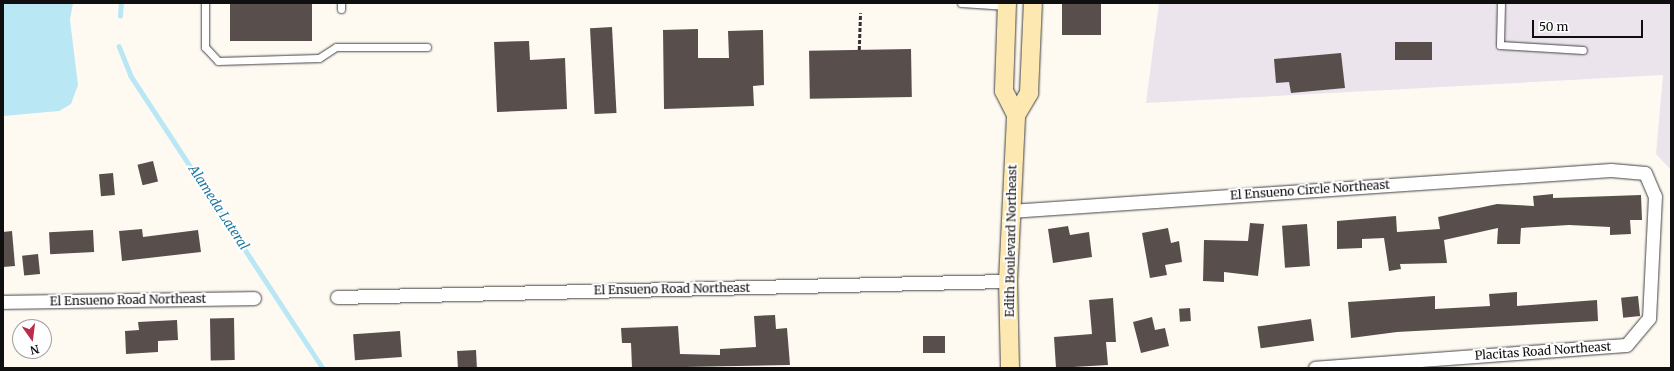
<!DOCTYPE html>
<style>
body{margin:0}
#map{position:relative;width:1674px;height:371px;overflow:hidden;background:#fefaf2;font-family:Merriweather,serif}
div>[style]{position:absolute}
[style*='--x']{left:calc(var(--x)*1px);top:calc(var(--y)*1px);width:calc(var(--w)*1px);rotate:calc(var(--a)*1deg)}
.industrial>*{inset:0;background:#ebe4ed}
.water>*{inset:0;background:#b9e7f4}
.stream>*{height:4.5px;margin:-2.25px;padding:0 2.25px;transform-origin:2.25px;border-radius:2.25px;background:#b9e7f4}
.building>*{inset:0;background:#584f4c;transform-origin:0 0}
.path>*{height:2.5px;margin-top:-1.25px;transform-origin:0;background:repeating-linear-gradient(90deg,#313131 0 4px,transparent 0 6px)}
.roads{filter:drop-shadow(0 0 1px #424242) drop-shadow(0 0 1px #424242)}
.lane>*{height:7px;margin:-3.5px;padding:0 3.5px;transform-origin:3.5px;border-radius:3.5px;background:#fff}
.street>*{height:13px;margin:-6.5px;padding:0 6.5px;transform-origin:6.5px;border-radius:6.5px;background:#fff}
.secondary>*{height:18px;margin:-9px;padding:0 9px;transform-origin:9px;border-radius:9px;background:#fce8b0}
span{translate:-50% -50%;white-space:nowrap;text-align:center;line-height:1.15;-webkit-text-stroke:4px #fff;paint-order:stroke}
.street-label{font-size:12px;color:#0f0f0f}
.water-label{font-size:13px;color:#1c789d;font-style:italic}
.frame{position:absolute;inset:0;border:4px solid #0f0f0f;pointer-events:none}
.north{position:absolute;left:12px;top:319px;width:40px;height:40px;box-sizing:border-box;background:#fff;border:1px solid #9f9f9f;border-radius:50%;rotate:166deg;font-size:11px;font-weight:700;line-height:16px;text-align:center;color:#0f0f0f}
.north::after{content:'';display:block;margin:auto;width:14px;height:18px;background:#bb2c48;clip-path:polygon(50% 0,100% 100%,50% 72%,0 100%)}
.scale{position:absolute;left:1532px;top:20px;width:111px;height:18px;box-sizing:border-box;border:2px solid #0f0f0f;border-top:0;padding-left:5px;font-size:12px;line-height:14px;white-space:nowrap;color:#0f0f0f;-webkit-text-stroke:3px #fff;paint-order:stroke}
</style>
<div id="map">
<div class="industrial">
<i style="clip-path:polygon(1159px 3px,1671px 3px,1671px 170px,1656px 154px,1663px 75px,1146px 103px)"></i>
</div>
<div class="water">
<i style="clip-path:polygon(3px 3px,73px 3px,70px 20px,78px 85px,71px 104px,59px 111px,3px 116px)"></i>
</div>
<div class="stream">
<i style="--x:120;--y:16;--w:13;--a:-86"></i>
<i style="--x:119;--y:46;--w:32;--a:68"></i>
<i style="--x:131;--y:76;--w:349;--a:56.7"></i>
</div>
<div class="building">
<i style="left:230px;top:3px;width:82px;height:38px"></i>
<i style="left:1062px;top:3px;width:39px;height:32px"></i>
<i style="left:612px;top:27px;width:86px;height:22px;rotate:87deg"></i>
<i style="clip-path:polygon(698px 29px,698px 58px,729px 58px,728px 31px,763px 30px,764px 85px,753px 86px,754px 106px,664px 109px,663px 30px)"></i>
<i style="clip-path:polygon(529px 41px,530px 60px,565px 58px,567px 109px,497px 112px,494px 42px)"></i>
<i style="left:1395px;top:42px;width:37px;height:18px"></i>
<i style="left:911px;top:49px;width:48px;height:102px;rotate:89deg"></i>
<i style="clip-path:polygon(1341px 53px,1345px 88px,1291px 93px,1289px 82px,1276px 83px,1274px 59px)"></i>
<i style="left:153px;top:161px;width:21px;height:16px;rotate:76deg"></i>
<i style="left:113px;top:173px;width:22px;height:14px;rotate:85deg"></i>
<i style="clip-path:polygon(1553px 194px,1553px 198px,1641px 195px,1642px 220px,1630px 220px,1631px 234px,1610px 235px,1610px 227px,1569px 225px,1521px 228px,1520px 244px,1497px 244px,1498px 228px,1444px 240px,1447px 263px,1400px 264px,1401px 269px,1389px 271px,1384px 238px,1362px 239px,1362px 248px,1337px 249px,1337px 221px,1396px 216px,1397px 232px,1440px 229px,1438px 217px,1497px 204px,1534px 206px,1533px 196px)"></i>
<i style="clip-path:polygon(1250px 223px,1264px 224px,1258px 276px,1224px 272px,1224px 282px,1203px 281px,1204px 240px,1248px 241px)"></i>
<i style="left:1307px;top:224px;width:42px;height:25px;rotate:86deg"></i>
<i style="clip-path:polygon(1068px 226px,1070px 235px,1089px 232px,1092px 257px,1053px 263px,1048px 229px)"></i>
<i style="clip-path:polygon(1168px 228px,1171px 243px,1179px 241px,1182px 262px,1165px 265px,1167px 275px,1150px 278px,1142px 233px)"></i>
<i style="clip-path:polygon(142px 229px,143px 237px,198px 230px,201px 252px,122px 261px,119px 231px)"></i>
<i style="left:93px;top:230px;width:22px;height:44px;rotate:87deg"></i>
<i style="clip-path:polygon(12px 231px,15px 266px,3px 267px,3px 232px)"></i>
<i style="left:38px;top:254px;width:20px;height:16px;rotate:84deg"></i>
<i style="clip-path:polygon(1517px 292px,1517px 306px,1597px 300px,1598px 321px,1397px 332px,1351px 338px,1348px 302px,1435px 296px,1435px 309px,1490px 306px,1489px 294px)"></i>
<i style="left:1638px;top:296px;width:20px;height:17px;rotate:84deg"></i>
<i style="clip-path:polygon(1113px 298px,1116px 342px,1106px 342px,1108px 365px,1056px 368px,1054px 337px,1092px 334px,1089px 300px)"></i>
<i style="left:1190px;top:308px;width:13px;height:11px;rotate:86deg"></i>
<i style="clip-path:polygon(775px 315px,776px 329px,787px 328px,790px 365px,632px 368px,631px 343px,622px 343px,621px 328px,678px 326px,680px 354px,720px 355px,720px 349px,756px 347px,754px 316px)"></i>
<i style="clip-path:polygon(1152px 317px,1155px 330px,1165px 328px,1169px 346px,1141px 353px,1133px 322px)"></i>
<i style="left:234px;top:318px;width:42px;height:24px;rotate:89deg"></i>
<i style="left:1311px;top:319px;width:22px;height:54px;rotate:82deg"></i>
<i style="clip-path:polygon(177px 320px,178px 340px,158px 341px,158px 352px,126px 354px,125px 331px,139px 330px,138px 322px)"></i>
<i style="left:400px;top:331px;width:26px;height:47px;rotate:86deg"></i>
<i style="left:923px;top:336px;width:22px;height:17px"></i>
<i style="left:476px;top:350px;width:18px;height:19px;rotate:87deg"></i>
</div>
<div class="path">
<i style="--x:859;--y:50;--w:37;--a:-88"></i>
</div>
<div class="roads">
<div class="lane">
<i style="--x:205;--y:3;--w:44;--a:90"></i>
<i style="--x:205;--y:47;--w:19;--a:47"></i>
<i style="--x:218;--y:61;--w:101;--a:-1.7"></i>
<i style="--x:319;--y:58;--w:20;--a:-33"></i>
<i style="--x:336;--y:47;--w:91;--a:0"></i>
<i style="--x:961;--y:3;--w:46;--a:3.7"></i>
<i style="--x:1501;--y:3;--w:42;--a:91.4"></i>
<i style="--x:1500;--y:45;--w:83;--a:3.4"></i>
<i style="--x:341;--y:9;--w:6;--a:-90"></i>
</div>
<div class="street">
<i style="--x:1010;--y:211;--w:602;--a:-3.9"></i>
<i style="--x:1611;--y:170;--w:34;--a:5"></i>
<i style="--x:1645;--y:173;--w:25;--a:67"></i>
<i style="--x:1655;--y:196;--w:122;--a:92.8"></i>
<i style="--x:1649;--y:318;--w:35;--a:130"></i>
<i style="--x:1626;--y:345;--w:312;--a:175.8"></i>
<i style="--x:337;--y:297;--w:671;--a:-1.37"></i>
<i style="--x:3;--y:302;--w:251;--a:-0.9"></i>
</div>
<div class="secondary">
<i style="--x:1007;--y:3;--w:88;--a:92"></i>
<i style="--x:1004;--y:91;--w:27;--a:63"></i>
<i style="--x:1010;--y:368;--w:87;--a:-91.3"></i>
<i style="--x:1008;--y:281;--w:166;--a:-87.2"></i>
<i style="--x:1016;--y:115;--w:26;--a:-59"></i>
<i style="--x:1029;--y:93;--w:90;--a:-87.5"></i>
</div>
</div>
<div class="street-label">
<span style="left:1310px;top:190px;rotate:-4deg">El Ensueno Circle Northeast</span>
<span style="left:1011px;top:241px;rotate:-89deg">Edith Boulevard Northeast</span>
<span style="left:672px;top:289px;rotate:-1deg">El Ensueno Road Northeast</span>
<span style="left:128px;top:300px;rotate:-1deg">El Ensueno Road Northeast</span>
<span style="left:1543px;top:351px;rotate:-4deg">Placitas Road Northeast</span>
</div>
<div class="water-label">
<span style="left:218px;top:208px;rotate:57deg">Alameda Lateral</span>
</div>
<div class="frame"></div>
<div class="north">N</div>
<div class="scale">50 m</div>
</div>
